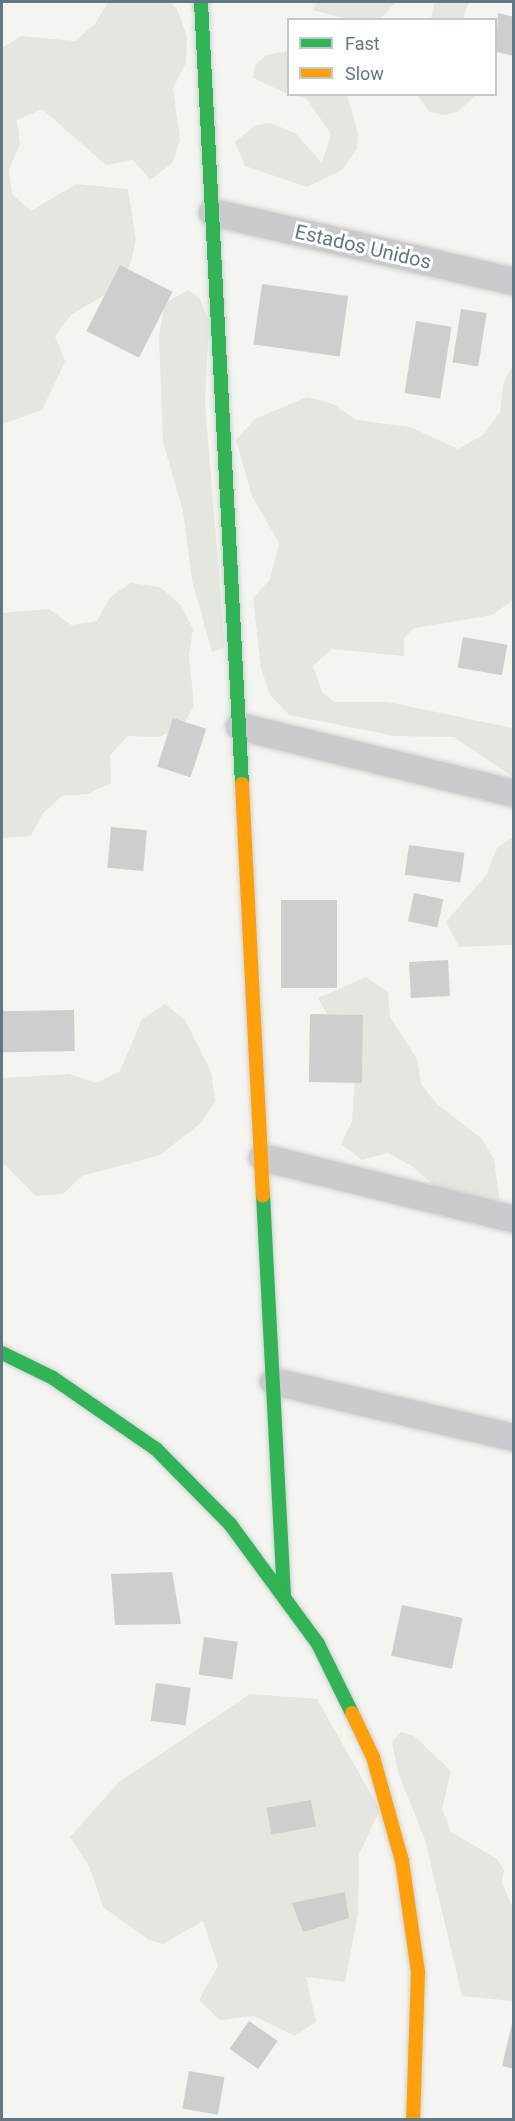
<!DOCTYPE html>
<style>
body{margin:0}
#map{position:relative;width:515px;height:2121px;overflow:hidden;background:#f4f4f1;font-family:Roboto,sans-serif}
div>[style]{position:absolute}
[style*='--x']{left:calc(var(--x)*1px);top:calc(var(--y)*1px);width:calc(var(--w)*1px);rotate:calc(var(--a)*1deg)}
.green>*{inset:0;background:#e4e7df}
.building>*{inset:0;background:#cccfce;transform-origin:0 0}
.roads{filter:drop-shadow(0 0 2px #d0d2d1) drop-shadow(0 0 2px #d0d2d1)}
.street>*{height:27px;margin:-13.5px;padding:0 13.5px;transform-origin:13.5px;border-radius:13.5px;background:#cacbcc}
.fast>*{height:14px;margin:-7px;padding:0 7px;transform-origin:7px;border-radius:7px;background:#30b455}
.slow>*{height:14px;margin:-7px;padding:0 7px;transform-origin:7px;border-radius:7px;background:#ff9f0a}
span{translate:-50% -50%;white-space:nowrap;text-align:center;line-height:1.15;-webkit-text-stroke:6px #fff;paint-order:stroke}
.street-label{font-size:20px;color:#617884}
.frame{position:absolute;inset:0;border:3px solid #617884;pointer-events:none}
.legend{position:absolute;left:287px;top:18px;width:210px;height:78px;box-sizing:border-box;background:#fff;border:2px solid #c0c9ce;margin:0;padding:8px 10px;list-style:none;font-size:18px;color:#617884}
.legend li{display:flex;align-items:center;gap:12px;height:30px}
.legend b{width:30px;border:2px solid #c0c9ce}
</style>
<div id="map">
<div class="green">
<i style="clip-path:polygon(108px 2px,171px 2px,177px 9px,187px 36px,186px 63px,173px 88px,180px 140px,172px 163px,150px 180px,133px 160px,106px 165px,42px 109px,17px 120px,20px 144px,9px 170px,12px 194px,31px 211px,76px 184px,128px 189px,136px 240px,130px 265px,116px 288px,71px 315px,55px 336px,65px 362px,42px 410px,2px 424px,2px 48px,21px 36px,75px 41px,95px 24px)"></i>
<i style="clip-path:polygon(317px 2px,396px 2px,379px 20px,346px 19px,313px 10px)"></i>
<i style="clip-path:polygon(434px 2px,469px 2px,463px 19px,431px 19px)"></i>
<i style="clip-path:polygon(288px 51px,288px 94px,253px 78px,255px 65px,266px 55px)"></i>
<i style="clip-path:polygon(290px 95px,347px 95px,358px 133px,357px 148px,342px 170px,307px 187px,245px 166px,235px 142px,256px 125px,270px 123px,295px 133px,322px 163px,331px 134px,306px 98px)"></i>
<i style="clip-path:polygon(417px 95px,476px 95px,457px 112px,443px 115px,430px 112px)"></i>
<i style="clip-path:polygon(188px 290px,199px 297px,209px 321px,205px 403px,225px 648px,212px 652px,192px 580px,183px 511px,163px 442px,159px 336px,165px 303px)"></i>
<i style="clip-path:polygon(513px 364px,513px 600px,492px 615px,414px 628px,404px 638px,404px 656px,332px 649px,313px 666px,322px 692px,334px 702px,388px 702px,513px 728px,513px 777px,454px 737px,395px 736px,289px 715px,270px 695px,261px 668px,253px 598px,270px 579px,279px 543px,252px 496px,236px 440px,255px 419px,307px 397px,333px 404px,356px 420px,410px 427px,458px 449px,483px 435px,500px 412px,503px 384px)"></i>
<i style="clip-path:polygon(131px 583px,160px 587px,181px 605px,193px 629px,189px 655px,194px 706px,181px 729px,158px 737px,128px 736px,110px 755px,111px 783px,88px 794px,62px 796px,43px 813px,31px 836px,2px 838px,2px 613px,49px 609px,71px 625px,97px 621px,110px 597px)"></i>
<i style="clip-path:polygon(513px 837px,513px 945px,459px 947px,446px 922px,487px 874px,497px 848px)"></i>
<i style="clip-path:polygon(366px 977px,388px 992px,390px 1017px,417px 1059px,421px 1084px,437px 1104px,481px 1138px,494px 1159px,501px 1211px,453px 1202px,412px 1166px,388px 1153px,362px 1160px,341px 1144px,352px 1121px,356px 1064px,318px 998px)"></i>
<i style="clip-path:polygon(165px 1004px,185px 1020px,211px 1072px,215px 1101px,201px 1123px,160px 1155px,82px 1176px,63px 1194px,36px 1196px,2px 1162px,2px 1078px,69px 1074px,96px 1083px,120px 1071px,142px 1019px)"></i>
<i style="clip-path:polygon(250px 1694px,317px 1699px,380px 1810px,359px 1854px,358px 1914px,345px 1982px,306px 1977px,316px 2022px,295px 2036px,254px 2016px,220px 2020px,199px 2000px,218px 1966px,203px 1921px,163px 1944px,149px 1940px,103px 1907px,90px 1868px,70px 1837px,120px 1781px)"></i>
<i style="clip-path:polygon(401px 1732px,414px 1736px,451px 1771px,442px 1809px,451px 1832px,497px 1859px,504px 1870px,502px 1883px,513px 1908px,513px 2001px,462px 1996px,425px 1840px,398px 1772px,392px 1742px)"></i>
</div>
<div class="building">
<i style="clip-path:polygon(498px 13px,514px 17px,514px 56px,496px 52px)"></i>
<i style="left:120px;top:265px;width:59px;height:74px;rotate:27deg"></i>
<i style="left:262px;top:284px;width:87px;height:61px;rotate:8deg"></i>
<i style="left:461px;top:309px;width:26px;height:54px;rotate:9deg"></i>
<i style="left:416px;top:321px;width:36px;height:73px;rotate:9deg"></i>
<i style="left:463px;top:637px;width:45px;height:31px;rotate:10deg"></i>
<i style="left:173px;top:718px;width:35px;height:51px;rotate:18deg"></i>
<i style="left:111px;top:827px;width:36px;height:41px;rotate:5deg"></i>
<i style="left:409px;top:845px;width:56px;height:30px;rotate:8deg"></i>
<i style="left:414px;top:893px;width:30px;height:29px;rotate:12deg"></i>
<i style="left:281px;top:900px;width:56px;height:88px"></i>
<i style="left:448px;top:960px;width:36px;height:39px;rotate:87deg"></i>
<i style="left:74px;top:1010px;width:41px;height:72px;rotate:89deg"></i>
<i style="left:310px;top:1014px;width:53px;height:68px;rotate:1deg"></i>
<i style="clip-path:polygon(172px 1572px,181px 1624px,115px 1625px,111px 1574px)"></i>
<i style="left:402px;top:1605px;width:62px;height:52px;rotate:12deg"></i>
<i style="left:204px;top:1637px;width:34px;height:38px;rotate:8deg"></i>
<i style="left:156px;top:1683px;width:35px;height:38px;rotate:8deg"></i>
<i style="left:311px;top:1800px;width:27px;height:45px;rotate:80deg"></i>
<i style="clip-path:polygon(345px 1892px,349px 1918px,303px 1932px,292px 1903px)"></i>
<i style="clip-path:polygon(514px 2015px,514px 2069px,502px 2066px)"></i>
<i style="left:249px;top:2021px;width:35px;height:34px;rotate:35deg"></i>
<i style="left:189px;top:2071px;width:36px;height:38px;rotate:10deg"></i>
</div>
<div class="roads">
<div class="street">
<i style="--x:212;--y:212;--w:310;--a:12.9"></i>
<i style="--x:239;--y:726;--w:283;--a:13.7"></i>
<i style="--x:262;--y:1157;--w:260;--a:13.8"></i>
<i style="--x:273;--y:1381;--w:247;--a:13.1"></i>
</div>
<div class="fast">
<i style="--x:201;--y:2;--w:783;--a:87"></i>
<i style="--x:263;--y:1195;--w:400;--a:87"></i>
<i style="--x:2;--y:1353;--w:57;--a:26.1"></i>
<i style="--x:53;--y:1378;--w:125;--a:34.6"></i>
<i style="--x:156;--y:1449;--w:105;--a:45.4"></i>
<i style="--x:230;--y:1524;--w:149;--a:53.7"></i>
<i style="--x:318;--y:1644;--w:77;--a:63.8"></i>
</div>
<div class="slow">
<i style="--x:242;--y:784;--w:412;--a:87.1"></i>
<i style="--x:352;--y:1713;--w:49;--a:64.5"></i>
<i style="--x:373;--y:1757;--w:108;--a:74.4"></i>
<i style="--x:402;--y:1861;--w:112;--a:81.8"></i>
<i style="--x:418;--y:1972;--w:148;--a:91.9"></i>
</div>
</div>
<div class="street-label">
<span style="left:363px;top:247px;rotate:13deg">Estados Unidos</span>
</div>
<div class="frame"></div>
<ul class="legend">
<li><b style="height:8px;background:#30b455"></b>Fast</li>
<li><b style="height:8px;background:#ff9f0a"></b>Slow</li>
</ul>
</div>
